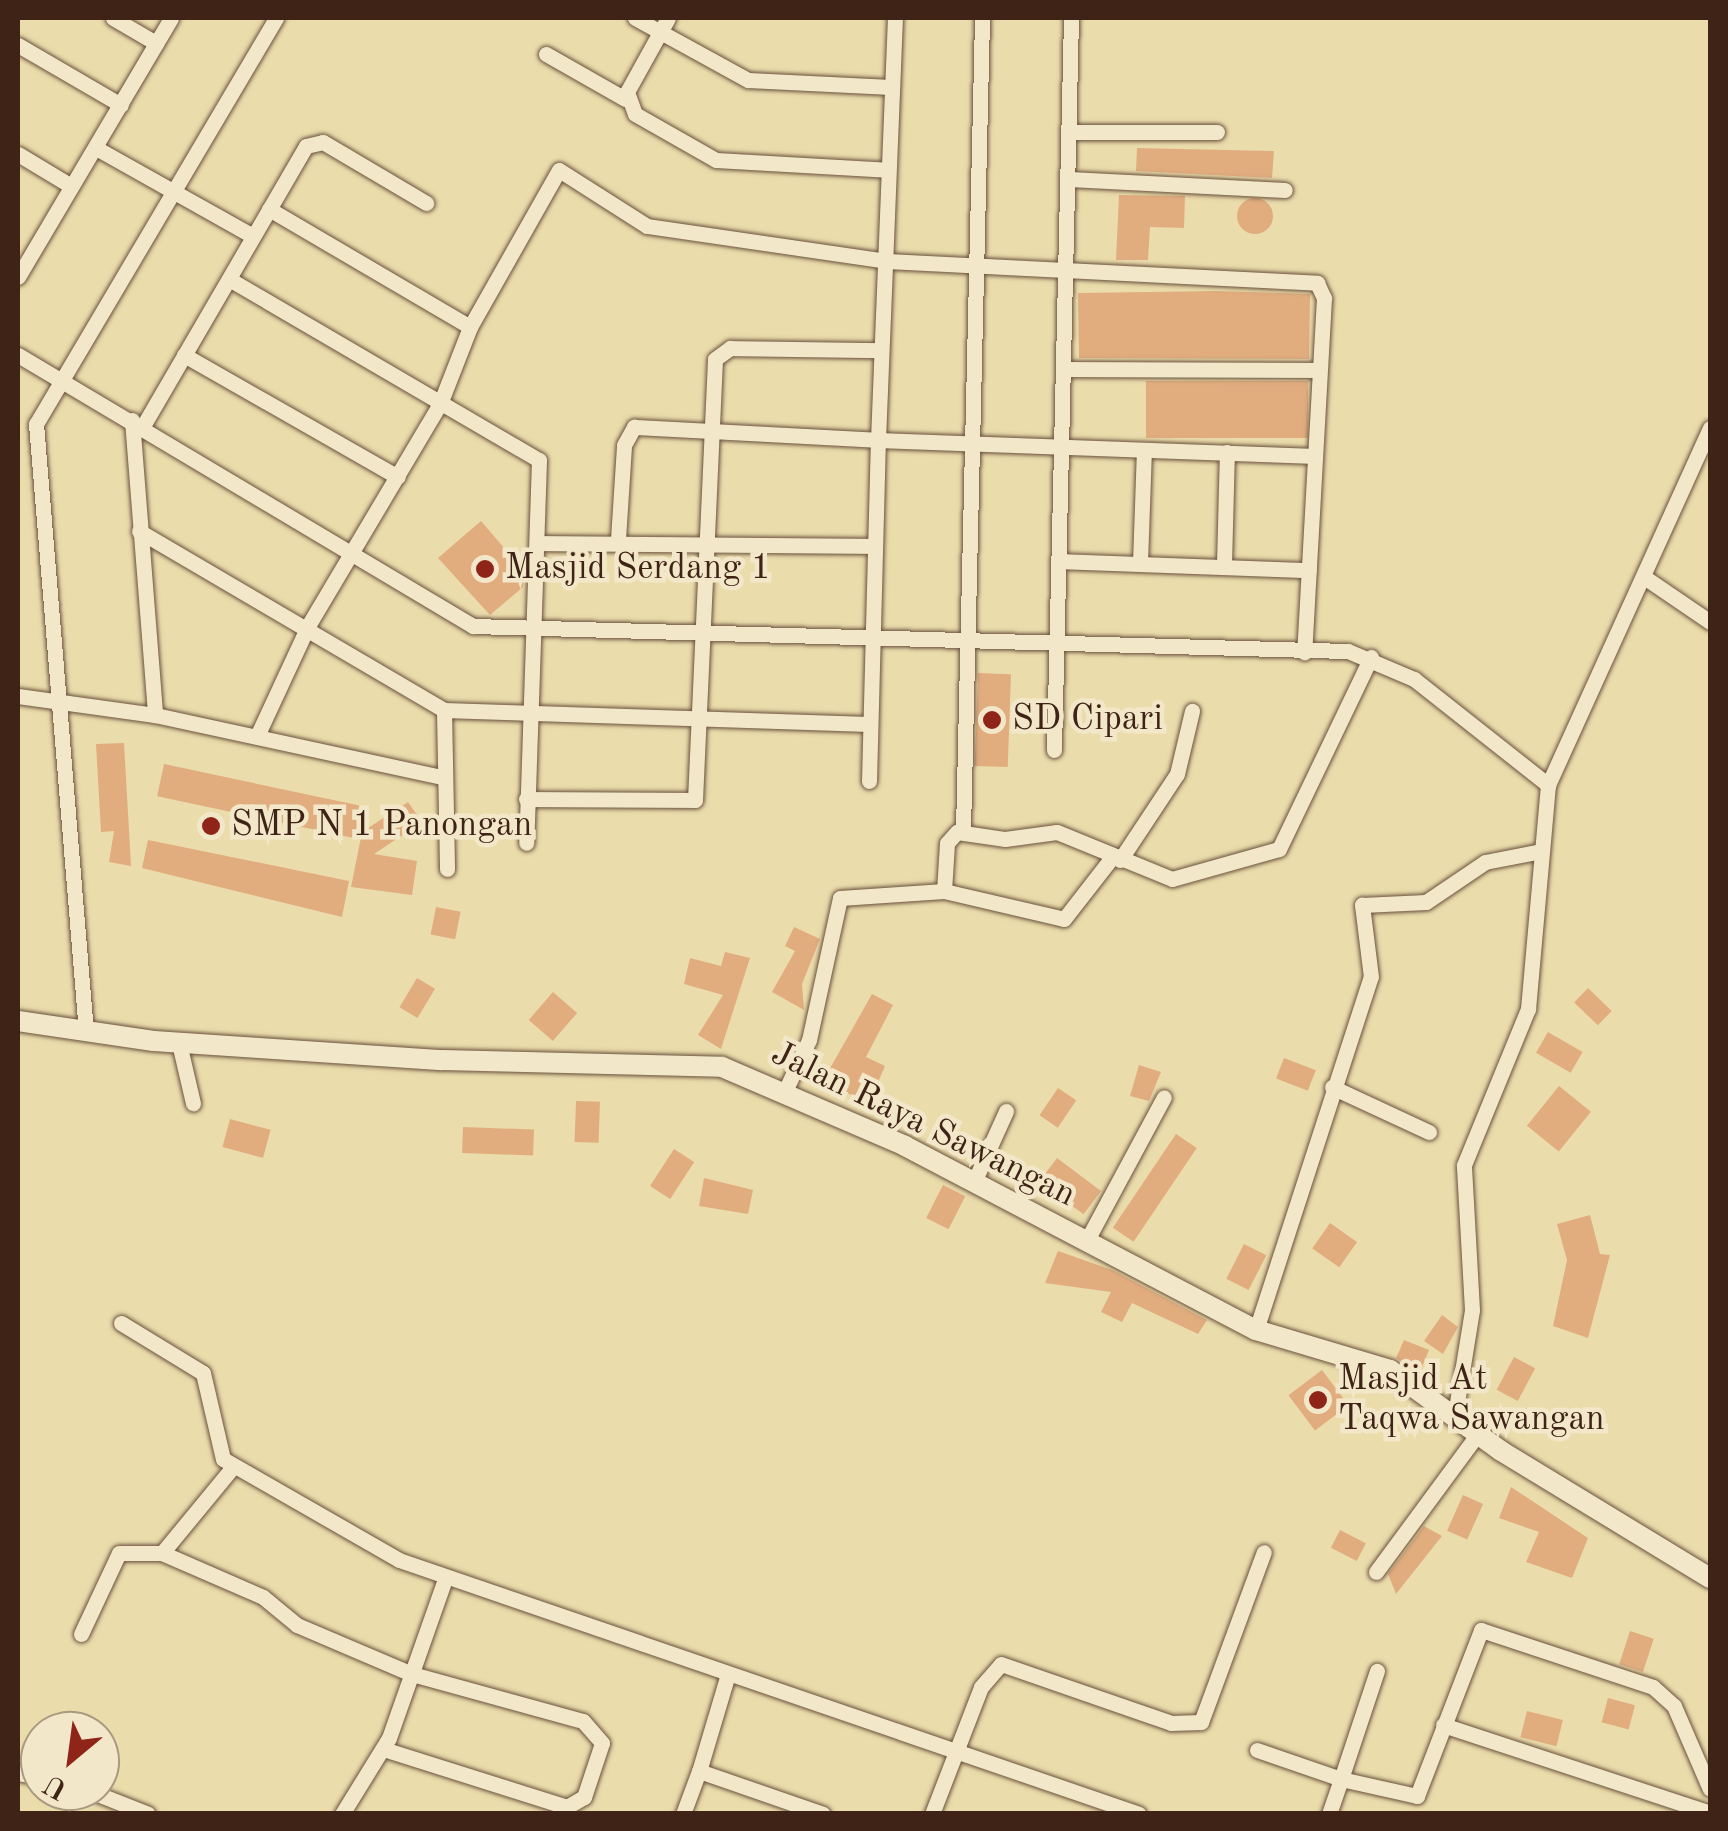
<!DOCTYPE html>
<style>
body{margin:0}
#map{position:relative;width:1728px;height:1831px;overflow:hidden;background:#ebdcac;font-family:"Old Standard TT",serif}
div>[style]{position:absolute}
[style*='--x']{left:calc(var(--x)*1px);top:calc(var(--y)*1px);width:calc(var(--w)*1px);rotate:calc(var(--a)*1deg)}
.building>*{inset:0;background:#e1ad7f;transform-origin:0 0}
.round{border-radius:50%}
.roads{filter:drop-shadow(0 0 2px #69513c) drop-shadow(0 0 2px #69513c)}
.street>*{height:15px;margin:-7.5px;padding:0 7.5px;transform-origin:7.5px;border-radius:7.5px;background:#f2e8c9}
.secondary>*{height:20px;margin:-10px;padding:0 10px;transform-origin:10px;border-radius:10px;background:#f2e8c9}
.dots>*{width:28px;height:28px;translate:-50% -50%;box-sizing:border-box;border:5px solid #f2e8c9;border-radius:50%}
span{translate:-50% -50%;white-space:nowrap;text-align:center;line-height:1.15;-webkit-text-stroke:9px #f2e8c9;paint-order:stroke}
.poi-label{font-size:35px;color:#3e2316}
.left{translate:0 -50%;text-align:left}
.street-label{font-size:35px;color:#3e2316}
.frame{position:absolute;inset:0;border:20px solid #3e2316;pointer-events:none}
.north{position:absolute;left:20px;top:1711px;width:100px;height:100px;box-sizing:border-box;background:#f2e8c9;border:2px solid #aa9981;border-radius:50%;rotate:209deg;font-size:28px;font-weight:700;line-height:40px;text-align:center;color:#3e2316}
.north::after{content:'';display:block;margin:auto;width:35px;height:45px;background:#8f2418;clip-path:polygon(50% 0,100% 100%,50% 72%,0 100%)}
</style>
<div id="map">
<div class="building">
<i style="clip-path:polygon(1137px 148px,1274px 151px,1272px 178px,1136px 171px)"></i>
<i style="clip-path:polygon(1119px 195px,1185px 196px,1184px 228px,1150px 227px,1148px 260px,1116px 260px)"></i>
<i class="round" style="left:1237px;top:198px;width:36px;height:36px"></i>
<i style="clip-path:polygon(1216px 291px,1310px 294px,1309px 359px,1079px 358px,1078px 293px)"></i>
<i style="left:1146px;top:381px;width:162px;height:57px"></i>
<i style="clip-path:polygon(481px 521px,524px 571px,523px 587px,490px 615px,438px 558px)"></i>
<i style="left:978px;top:673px;width:33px;height:93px;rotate:2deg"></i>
<i style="clip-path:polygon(124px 743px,129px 830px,131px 866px,109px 862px,114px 831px,101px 832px,96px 744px)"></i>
<i style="left:164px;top:764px;width:202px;height:33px;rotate:12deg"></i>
<i style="clip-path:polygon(408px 802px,422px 822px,374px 854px,417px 861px,412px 895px,351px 887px,362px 832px)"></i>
<i style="clip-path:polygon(148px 840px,349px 881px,342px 917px,142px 868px)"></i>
<i style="left:436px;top:907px;width:25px;height:28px;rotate:11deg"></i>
<i style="clip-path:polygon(794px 927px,820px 939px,802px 984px,804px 1010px,772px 992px,795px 951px,785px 946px)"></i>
<i style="clip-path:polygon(725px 952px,750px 958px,721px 1049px,698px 1035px,723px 995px,684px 984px,690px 958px,721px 966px)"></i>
<i style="left:417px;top:978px;width:21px;height:34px;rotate:31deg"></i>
<i style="left:1588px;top:988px;width:33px;height:20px;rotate:44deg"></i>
<i style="left:553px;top:992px;width:32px;height:37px;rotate:41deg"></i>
<i style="clip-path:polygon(872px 994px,893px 1005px,866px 1057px,885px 1066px,868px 1105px,824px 1079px)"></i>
<i style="left:1548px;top:1032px;width:40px;height:24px;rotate:30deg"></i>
<i style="left:1284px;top:1058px;width:34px;height:22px;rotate:21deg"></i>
<i style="clip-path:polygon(1139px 1065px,1161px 1072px,1149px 1101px,1130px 1096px)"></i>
<i style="left:1559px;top:1086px;width:41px;height:51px;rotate:39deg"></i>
<i style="left:1058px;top:1088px;width:22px;height:33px;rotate:34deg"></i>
<i style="left:576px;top:1101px;width:24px;height:41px;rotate:2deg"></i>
<i style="left:230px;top:1119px;width:42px;height:29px;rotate:15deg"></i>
<i style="left:463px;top:1127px;width:71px;height:26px;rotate:2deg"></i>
<i style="left:1176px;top:1134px;width:25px;height:113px;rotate:34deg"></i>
<i style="left:674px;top:1149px;width:24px;height:44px;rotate:33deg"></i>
<i style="left:1057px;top:1158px;width:55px;height:29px;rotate:37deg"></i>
<i style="clip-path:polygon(704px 1178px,753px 1190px,748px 1214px,699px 1206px)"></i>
<i style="left:943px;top:1185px;width:25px;height:37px;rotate:27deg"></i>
<i style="clip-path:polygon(1590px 1215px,1600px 1254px,1610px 1255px,1588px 1338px,1553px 1326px,1567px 1260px,1557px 1224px)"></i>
<i style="left:1330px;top:1223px;width:33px;height:31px;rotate:35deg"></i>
<i style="left:1244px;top:1244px;width:25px;height:39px;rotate:27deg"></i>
<i style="clip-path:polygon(1058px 1251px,1112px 1270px,1207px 1320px,1198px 1334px,1132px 1303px,1122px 1322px,1101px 1312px,1111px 1292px,1045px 1283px)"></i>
<i style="clip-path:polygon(1442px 1315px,1458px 1327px,1443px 1354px,1424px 1341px)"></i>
<i style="clip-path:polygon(1404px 1340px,1429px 1350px,1420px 1372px,1396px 1358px)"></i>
<i style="left:1514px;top:1357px;width:24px;height:37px;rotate:28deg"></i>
<i style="left:1322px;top:1370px;width:44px;height:42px;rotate:53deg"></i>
<i style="clip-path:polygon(1511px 1487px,1588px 1538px,1572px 1578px,1526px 1562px,1539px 1532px,1499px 1518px)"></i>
<i style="left:1463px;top:1495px;width:22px;height:39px;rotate:24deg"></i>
<i style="clip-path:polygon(1424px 1526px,1442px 1536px,1396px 1594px,1388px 1574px)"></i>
<i style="left:1340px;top:1530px;width:29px;height:20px;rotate:27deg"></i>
<i style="left:1630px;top:1631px;width:25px;height:35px;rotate:18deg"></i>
<i style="left:1608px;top:1698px;width:28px;height:25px;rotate:15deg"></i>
<i style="left:1527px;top:1711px;width:37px;height:27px;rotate:14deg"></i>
</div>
<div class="roads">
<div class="street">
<i style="--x:113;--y:18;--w:50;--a:30.2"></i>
<i style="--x:635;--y:18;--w:129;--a:28.8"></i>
<i style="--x:748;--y:80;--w:143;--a:2.8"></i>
<i style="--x:668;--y:18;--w:85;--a:119"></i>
<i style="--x:627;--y:92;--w:23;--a:70"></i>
<i style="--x:635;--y:114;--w:93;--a:29.6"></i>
<i style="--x:716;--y:160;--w:171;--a:3.3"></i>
<i style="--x:18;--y:45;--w:119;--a:30.2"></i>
<i style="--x:546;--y:54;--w:91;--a:29.7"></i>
<i style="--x:1070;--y:132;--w:147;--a:0"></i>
<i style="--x:96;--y:148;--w:180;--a:29.3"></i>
<i style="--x:18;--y:154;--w:62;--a:31.1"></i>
<i style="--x:1069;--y:179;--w:216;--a:2.9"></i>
<i style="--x:269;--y:209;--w:233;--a:30.4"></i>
<i style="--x:18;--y:277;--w:301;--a:-59.4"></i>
<i style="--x:229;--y:279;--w:359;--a:30.3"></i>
<i style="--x:539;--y:460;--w:383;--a:91.9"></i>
<i style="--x:18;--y:355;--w:530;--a:30.78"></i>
<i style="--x:473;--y:626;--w:875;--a:1.64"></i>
<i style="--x:1348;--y:651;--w:72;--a:23"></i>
<i style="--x:1414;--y:679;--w:171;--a:38.3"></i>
<i style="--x:184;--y:355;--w:246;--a:29.7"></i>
<i style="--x:1064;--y:369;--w:255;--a:0.2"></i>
<i style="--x:132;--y:420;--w:296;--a:85.5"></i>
<i style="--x:143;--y:426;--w:324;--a:-59.8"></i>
<i style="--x:306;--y:146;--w:17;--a:-13"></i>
<i style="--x:323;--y:142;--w:120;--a:30.6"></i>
<i style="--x:139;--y:531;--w:354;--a:30.4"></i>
<i style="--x:444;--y:710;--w:425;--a:1.9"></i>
<i style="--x:618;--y:539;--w:94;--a:-86.3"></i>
<i style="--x:624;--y:445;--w:21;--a:-61"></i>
<i style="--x:634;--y:427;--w:244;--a:3"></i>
<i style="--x:878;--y:440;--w:422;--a:-87.7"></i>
<i style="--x:539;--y:543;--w:336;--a:0.5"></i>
<i style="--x:1058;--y:561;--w:251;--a:2.1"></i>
<i style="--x:1140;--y:563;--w:113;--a:-88"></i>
<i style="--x:1224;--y:564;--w:112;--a:-88.5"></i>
<i style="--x:1647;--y:579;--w:76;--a:34.3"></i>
<i style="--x:18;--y:696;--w:138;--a:7.9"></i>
<i style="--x:155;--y:715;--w:294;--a:12.2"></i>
<i style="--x:444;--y:710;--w:159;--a:88.9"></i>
<i style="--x:257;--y:736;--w:121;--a:-65.1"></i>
<i style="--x:308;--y:626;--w:258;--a:-59.3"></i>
<i style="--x:440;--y:404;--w:83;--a:-68.7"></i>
<i style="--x:470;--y:327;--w:180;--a:-60.5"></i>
<i style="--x:559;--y:170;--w:104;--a:32.5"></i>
<i style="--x:647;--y:226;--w:243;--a:8.3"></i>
<i style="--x:887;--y:261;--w:431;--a:2.9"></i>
<i style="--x:1317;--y:283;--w:17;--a:65"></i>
<i style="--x:1324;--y:298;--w:355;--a:93.2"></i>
<i style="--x:1054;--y:750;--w:732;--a:-88.67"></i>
<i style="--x:869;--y:781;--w:341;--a:-88.5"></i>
<i style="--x:878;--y:440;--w:437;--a:2.1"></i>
<i style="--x:526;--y:799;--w:169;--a:0.3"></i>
<i style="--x:695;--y:800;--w:441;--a:-87.4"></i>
<i style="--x:715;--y:359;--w:19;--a:-36"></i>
<i style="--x:730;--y:348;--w:146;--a:0.8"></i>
<i style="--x:963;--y:831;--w:813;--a:-88.66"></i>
<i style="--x:1120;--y:860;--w:103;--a:-56.5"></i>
<i style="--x:1177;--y:774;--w:65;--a:-76.6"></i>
<i style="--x:944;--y:891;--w:123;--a:13.1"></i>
<i style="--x:1064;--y:919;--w:80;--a:-52.1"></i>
<i style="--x:86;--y:1032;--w:610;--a:-94.7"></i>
<i style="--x:36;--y:424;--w:472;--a:-59.4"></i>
<i style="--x:179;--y:1043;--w:62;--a:76.9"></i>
<i style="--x:1332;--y:1087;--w:107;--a:24.9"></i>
<i style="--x:786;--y:1089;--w:54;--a:-64.9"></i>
<i style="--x:809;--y:1040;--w:145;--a:-77.7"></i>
<i style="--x:840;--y:898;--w:104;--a:-3.9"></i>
<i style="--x:944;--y:891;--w:48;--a:-86.4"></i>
<i style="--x:947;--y:843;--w:15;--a:-48"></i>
<i style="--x:957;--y:832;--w:49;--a:8.3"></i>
<i style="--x:1005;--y:839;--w:52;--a:-7.7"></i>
<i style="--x:1057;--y:832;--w:124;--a:22.2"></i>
<i style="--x:1172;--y:879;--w:111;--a:-15.7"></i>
<i style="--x:1279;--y:849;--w:213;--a:-64.4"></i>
<i style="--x:974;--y:1182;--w:78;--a:-65.7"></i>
<i style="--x:1087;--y:1240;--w:162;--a:-61.7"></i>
<i style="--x:121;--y:1323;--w:96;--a:31.4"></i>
<i style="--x:203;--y:1373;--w:88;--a:76.9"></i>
<i style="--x:223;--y:1459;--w:203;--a:29.8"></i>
<i style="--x:399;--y:1560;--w:782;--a:18.94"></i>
<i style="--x:1256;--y:1330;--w:371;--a:-72"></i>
<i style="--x:1371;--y:977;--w:73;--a:-97.1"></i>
<i style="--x:1362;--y:905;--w:64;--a:-2.7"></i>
<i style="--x:1426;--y:902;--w:71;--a:-34.1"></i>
<i style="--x:1485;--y:862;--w:57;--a:-11.1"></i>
<i style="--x:1455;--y:1415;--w:106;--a:-80.8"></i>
<i style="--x:1472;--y:1310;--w:145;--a:-93.2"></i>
<i style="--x:1464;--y:1165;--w:169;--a:-67.7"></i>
<i style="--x:1528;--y:1009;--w:225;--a:-84.9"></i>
<i style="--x:1548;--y:785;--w:392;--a:-65.6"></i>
<i style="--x:162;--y:1553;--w:110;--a:23.5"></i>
<i style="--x:263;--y:1597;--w:44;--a:39.5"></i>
<i style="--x:297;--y:1625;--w:125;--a:23.1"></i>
<i style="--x:412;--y:1674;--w:177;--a:15.4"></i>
<i style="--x:583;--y:1721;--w:29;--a:49"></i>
<i style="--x:602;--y:1743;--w:57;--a:108.4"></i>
<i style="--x:584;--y:1797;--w:20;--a:150"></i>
<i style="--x:567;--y:1807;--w:193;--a:-162.5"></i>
<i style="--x:1376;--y:1572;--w:170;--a:-53.6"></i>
<i style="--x:81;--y:1634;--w:89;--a:-64.9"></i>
<i style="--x:119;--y:1553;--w:43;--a:0"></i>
<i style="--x:162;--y:1553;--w:112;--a:-50.5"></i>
<i style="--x:728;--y:1674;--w:101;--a:106.6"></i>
<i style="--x:699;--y:1771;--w:131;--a:19.1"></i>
<i style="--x:1443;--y:1725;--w:281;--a:18.2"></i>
<i style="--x:1257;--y:1750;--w:89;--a:19"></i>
<i style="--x:1341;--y:1779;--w:114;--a:-71.6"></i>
<i style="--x:18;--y:1773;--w:22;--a:10"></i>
<i style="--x:90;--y:1791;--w:62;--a:21.6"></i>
<i style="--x:342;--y:1814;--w:89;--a:-58.3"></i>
<i style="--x:389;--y:1738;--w:169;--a:-70.6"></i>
<i style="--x:683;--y:1814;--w:46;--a:-69.6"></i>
<i style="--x:932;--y:1814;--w:136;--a:-68.9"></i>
<i style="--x:981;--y:1687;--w:30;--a:-49"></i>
<i style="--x:1001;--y:1664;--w:180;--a:19.1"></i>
<i style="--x:1171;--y:1723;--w:30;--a:-2"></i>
<i style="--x:1201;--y:1722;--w:181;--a:-69.7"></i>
<i style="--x:1329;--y:1814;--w:37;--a:-71"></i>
<i style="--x:1341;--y:1779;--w:78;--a:12.6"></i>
<i style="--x:1417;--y:1796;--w:178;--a:-68.9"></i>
<i style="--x:1481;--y:1630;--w:181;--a:18.3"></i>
<i style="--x:1653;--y:1687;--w:28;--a:42"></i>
<i style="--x:1674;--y:1706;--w:90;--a:66.6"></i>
</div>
<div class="secondary">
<i style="--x:18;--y:1021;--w:137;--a:8.4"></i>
<i style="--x:154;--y:1041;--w:289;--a:3.8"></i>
<i style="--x:442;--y:1060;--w:280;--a:1.4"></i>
<i style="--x:722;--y:1067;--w:199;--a:23.3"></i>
<i style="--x:905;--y:1146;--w:396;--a:27.7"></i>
<i style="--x:1256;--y:1330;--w:140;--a:16.6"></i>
<i style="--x:1390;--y:1370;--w:137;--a:36.1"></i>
<i style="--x:1501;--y:1451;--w:245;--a:31.3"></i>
</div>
</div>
<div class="dots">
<i style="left:485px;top:569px;background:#8f2418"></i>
<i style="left:992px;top:720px;background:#8f2418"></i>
<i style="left:211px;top:826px;background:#8f2418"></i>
<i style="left:1318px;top:1400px;background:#8f2418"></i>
</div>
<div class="poi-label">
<span class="left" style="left:505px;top:569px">Masjid Serdang 1</span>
<span class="left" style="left:1012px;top:720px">SD Cipari</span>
<span class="left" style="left:231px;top:826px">SMP N 1 Panongan</span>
<span class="left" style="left:1338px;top:1400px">Masjid At<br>Taqwa Sawangan</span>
</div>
<div class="street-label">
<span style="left:923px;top:1125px;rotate:26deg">Jalan Raya Sawangan</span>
</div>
<div class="frame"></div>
<div class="north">U</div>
</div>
